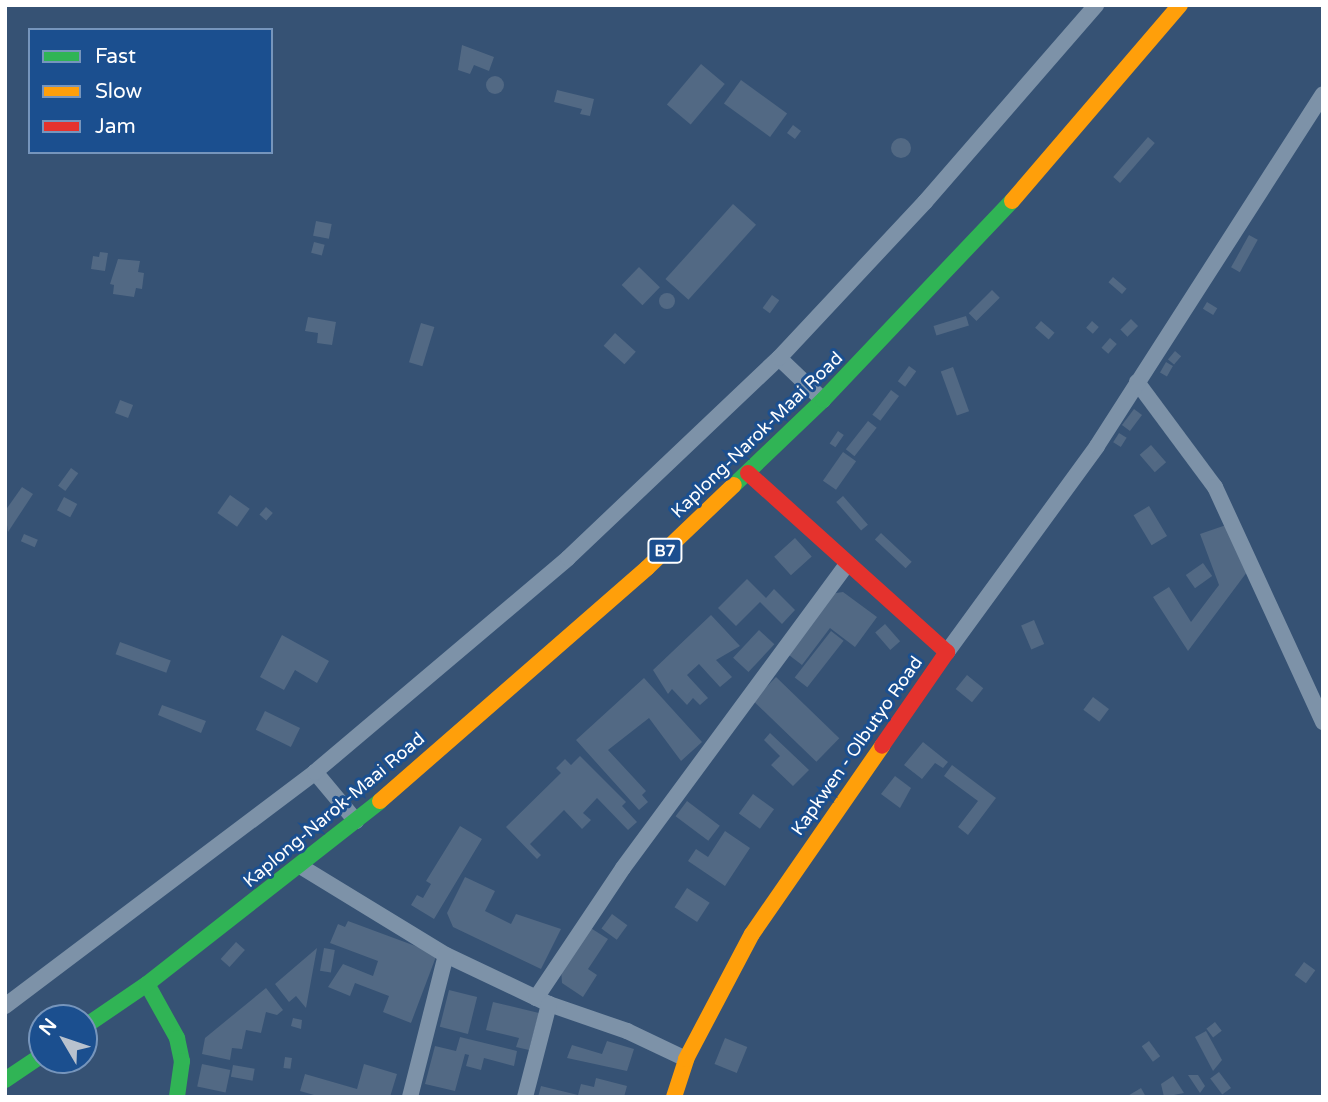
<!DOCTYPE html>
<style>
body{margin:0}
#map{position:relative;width:1328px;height:1102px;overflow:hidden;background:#365274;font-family:"Varela Round",sans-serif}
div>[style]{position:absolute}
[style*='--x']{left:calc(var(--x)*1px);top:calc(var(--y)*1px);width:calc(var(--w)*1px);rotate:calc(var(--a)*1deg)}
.building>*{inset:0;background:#526984;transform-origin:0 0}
.round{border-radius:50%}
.street>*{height:16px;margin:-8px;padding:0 8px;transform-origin:8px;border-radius:8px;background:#7d92a8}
.fast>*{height:16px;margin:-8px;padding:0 8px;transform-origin:8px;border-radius:8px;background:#30b455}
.slow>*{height:16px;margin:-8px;padding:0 8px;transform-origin:8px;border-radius:8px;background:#ff9f0a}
.jam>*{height:16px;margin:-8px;padding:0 8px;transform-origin:8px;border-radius:8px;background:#e5322d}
span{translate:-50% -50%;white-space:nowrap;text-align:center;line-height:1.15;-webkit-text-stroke:6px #1b4f8f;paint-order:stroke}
.shield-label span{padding:2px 5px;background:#1b4f8f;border:2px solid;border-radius:5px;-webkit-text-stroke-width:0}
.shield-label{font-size:16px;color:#fff;font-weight:700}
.street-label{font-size:18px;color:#fff}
.frame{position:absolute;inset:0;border:7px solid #fff;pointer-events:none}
.legend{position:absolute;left:28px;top:28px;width:245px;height:126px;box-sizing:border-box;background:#1b4f8f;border:2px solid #7695bc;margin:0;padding:9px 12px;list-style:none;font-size:21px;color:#fff}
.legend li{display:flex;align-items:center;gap:14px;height:35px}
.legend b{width:35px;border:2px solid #7695bc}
.north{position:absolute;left:28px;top:1004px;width:70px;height:70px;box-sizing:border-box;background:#1b4f8f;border:2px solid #7695bc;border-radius:50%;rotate:309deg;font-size:19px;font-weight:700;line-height:28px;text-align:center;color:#fff}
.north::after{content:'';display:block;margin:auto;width:24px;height:32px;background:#b9c2ce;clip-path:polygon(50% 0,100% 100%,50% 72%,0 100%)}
</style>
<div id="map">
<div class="building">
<i style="clip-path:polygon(462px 45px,494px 57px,489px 71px,474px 65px,470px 74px,458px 70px)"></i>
<i style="left:701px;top:64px;width:31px;height:53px;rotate:40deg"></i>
<i class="round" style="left:486px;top:76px;width:18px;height:18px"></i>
<i style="left:741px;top:80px;width:57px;height:29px;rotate:36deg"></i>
<i style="clip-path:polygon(557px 90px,594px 99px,590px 116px,580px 114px,582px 109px,554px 102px)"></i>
<i style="left:793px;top:125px;width:10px;height:10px;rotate:37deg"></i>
<i style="left:1148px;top:137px;width:9px;height:53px;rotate:41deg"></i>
<i class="round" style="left:891px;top:138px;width:20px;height:20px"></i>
<i style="left:733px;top:204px;width:31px;height:101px;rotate:42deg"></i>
<i style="left:316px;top:221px;width:16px;height:15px;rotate:11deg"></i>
<i style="left:1249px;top:235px;width:10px;height:37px;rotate:29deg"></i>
<i style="left:314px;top:242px;width:11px;height:11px;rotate:15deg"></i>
<i style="clip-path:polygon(100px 252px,108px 253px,105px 271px,91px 269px,93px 256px,99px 257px)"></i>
<i style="clip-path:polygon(118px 259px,140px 261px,138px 272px,144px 273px,142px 289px,136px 288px,134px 297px,113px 294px,114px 285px,110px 284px)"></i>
<i style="left:639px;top:267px;width:29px;height:25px;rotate:44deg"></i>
<i style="left:1113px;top:277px;width:18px;height:7px;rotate:41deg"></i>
<i style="left:992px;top:290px;width:11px;height:33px;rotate:45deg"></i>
<i class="round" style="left:659px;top:293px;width:16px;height:16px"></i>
<i style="left:772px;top:295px;width:9px;height:16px;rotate:36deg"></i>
<i style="left:1207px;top:302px;width:12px;height:8px;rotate:31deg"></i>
<i style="left:966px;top:316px;width:10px;height:34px;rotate:73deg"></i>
<i style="clip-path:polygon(308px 317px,336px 322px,332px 345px,317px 343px,318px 333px,305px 331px)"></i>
<i style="left:1131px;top:319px;width:10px;height:15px;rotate:45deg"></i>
<i style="left:1041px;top:321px;width:18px;height:9px;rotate:41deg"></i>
<i style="left:1092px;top:321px;width:9px;height:9px;rotate:41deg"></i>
<i style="left:421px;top:323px;width:14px;height:41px;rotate:17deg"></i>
<i style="left:615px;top:333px;width:28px;height:17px;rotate:42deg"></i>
<i style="left:1110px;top:338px;width:9px;height:13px;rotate:41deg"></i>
<i style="left:1175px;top:351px;width:8px;height:11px;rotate:40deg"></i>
<i style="left:1166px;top:362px;width:8px;height:12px;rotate:30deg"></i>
<i style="left:909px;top:366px;width:9px;height:19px;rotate:36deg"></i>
<i style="left:953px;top:367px;width:47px;height:13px;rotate:70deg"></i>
<i style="left:891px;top:390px;width:10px;height:31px;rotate:37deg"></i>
<i style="left:120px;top:400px;width:14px;height:14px;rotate:21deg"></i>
<i style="left:1134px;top:409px;width:10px;height:20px;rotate:37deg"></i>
<i style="left:868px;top:421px;width:11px;height:36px;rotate:38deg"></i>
<i style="left:838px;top:431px;width:7px;height:15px;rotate:34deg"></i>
<i style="left:1119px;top:433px;width:9px;height:11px;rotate:32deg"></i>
<i style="left:1151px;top:445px;width:23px;height:15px;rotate:49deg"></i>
<i style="left:843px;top:452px;width:16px;height:35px;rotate:35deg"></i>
<i style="left:71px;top:468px;width:9px;height:22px;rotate:36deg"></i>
<i style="clip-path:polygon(22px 487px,33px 494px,8px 532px,5px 511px)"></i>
<i style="left:230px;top:495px;width:24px;height:22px;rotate:35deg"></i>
<i style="left:843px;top:496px;width:38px;height:9px;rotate:49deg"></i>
<i style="left:64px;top:497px;width:15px;height:15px;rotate:28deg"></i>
<i style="left:1149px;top:506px;width:35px;height:18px;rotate:59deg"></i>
<i style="left:266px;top:507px;width:9px;height:10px;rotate:41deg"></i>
<i style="clip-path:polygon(1229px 524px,1247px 572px,1188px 651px,1153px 597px,1169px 587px,1191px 622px,1219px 585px,1200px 534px)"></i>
<i style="left:881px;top:533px;width:42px;height:9px;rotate:43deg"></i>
<i style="left:24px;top:534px;width:15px;height:8px;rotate:23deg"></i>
<i style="left:795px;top:538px;width:25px;height:28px;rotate:48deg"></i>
<i style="left:1203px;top:563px;width:16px;height:21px;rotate:55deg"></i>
<i style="clip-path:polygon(747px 579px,766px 598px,774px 589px,795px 610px,782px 624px,760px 602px,736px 626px,718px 608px)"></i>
<i style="clip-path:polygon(843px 592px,877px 617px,855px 647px,830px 628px,802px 665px,785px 652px,829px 594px)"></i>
<i style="clip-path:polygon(711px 615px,740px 646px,716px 660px,732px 677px,720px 687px,699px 664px,687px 675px,708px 698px,700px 705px,693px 698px,687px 705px,672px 689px,668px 694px,653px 670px)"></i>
<i style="left:1034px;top:620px;width:26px;height:14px;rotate:67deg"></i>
<i style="left:885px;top:624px;width:23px;height:13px;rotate:49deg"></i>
<i style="left:759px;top:630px;width:21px;height:38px;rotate:43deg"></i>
<i style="left:831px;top:631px;width:16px;height:59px;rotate:38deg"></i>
<i style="clip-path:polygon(282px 635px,329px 661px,317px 683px,295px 670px,284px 690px,260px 677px)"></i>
<i style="left:120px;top:642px;width:54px;height:13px;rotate:20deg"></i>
<i style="left:967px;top:675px;width:21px;height:18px;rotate:39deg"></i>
<i style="left:776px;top:677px;width:88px;height:33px;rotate:44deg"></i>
<i style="clip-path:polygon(644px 678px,702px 742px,681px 761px,649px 718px,608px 750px,646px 791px,642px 795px,648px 802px,639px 810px,576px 740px)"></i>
<i style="left:1093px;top:697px;width:20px;height:16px;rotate:37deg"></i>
<i style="clip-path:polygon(162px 705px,206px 721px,201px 733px,158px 715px)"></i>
<i style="left:265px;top:711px;width:39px;height:21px;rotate:26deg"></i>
<i style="clip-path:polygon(770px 733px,809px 770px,793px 786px,771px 765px,780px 756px,764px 740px)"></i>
<i style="clip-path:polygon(923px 742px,948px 762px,943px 768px,935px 763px,922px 779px,904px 765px)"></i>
<i style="clip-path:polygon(580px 756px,626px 802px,622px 806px,637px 822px,628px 830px,597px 798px,583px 813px,591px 820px,582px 829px,564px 810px,530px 844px,541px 855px,537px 859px,506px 827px,561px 773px,556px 768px,565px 759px,571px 765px)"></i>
<i style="clip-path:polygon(952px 765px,996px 798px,968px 835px,958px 827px,978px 801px,944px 776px)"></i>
<i style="clip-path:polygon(895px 776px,911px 788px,900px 808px,881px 794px)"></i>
<i style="left:753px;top:794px;width:26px;height:24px;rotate:36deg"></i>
<i style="left:687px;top:801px;width:41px;height:19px;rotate:37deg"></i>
<i style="clip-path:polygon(460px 826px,482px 839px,434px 919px,411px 905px,417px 895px,423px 898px,431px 884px,426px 881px)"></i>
<i style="clip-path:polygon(725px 831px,750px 848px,725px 886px,688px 861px,696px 849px,708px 857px)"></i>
<i style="clip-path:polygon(465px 877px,495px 891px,485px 911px,511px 924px,516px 914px,561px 929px,541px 969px,453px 927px,447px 913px)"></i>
<i style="left:687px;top:888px;width:27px;height:23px;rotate:33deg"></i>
<i style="left:612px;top:914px;width:19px;height:18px;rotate:36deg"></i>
<i style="clip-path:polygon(348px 921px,437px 954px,411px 1023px,383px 1012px,389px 996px,355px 983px,350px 996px,328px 987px,343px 964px,373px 976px,378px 961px,330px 943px,338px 924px,345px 927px)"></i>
<i style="clip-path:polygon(589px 927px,608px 939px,588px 969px,597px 975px,583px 997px,562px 983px,561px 968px)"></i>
<i style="left:236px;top:942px;width:12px;height:23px;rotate:42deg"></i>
<i style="clip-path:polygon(317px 948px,306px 1008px,296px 996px,289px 1002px,275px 984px)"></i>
<i style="left:324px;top:948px;width:11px;height:23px;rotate:10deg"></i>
<i style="left:1304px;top:962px;width:14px;height:16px;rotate:36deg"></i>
<i style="clip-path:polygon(266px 988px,283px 1010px,277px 1015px,266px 1012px,261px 1033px,246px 1030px,242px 1049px,232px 1048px,230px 1060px,202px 1054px,205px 1038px)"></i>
<i style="left:449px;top:990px;width:29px;height:38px;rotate:14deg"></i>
<i style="clip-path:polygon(493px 1002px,539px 1013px,529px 1050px,516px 1047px,519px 1038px,486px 1030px)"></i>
<i style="clip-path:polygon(293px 1018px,302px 1020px,301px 1029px,291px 1026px)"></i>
<i style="left:1215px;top:1022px;width:11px;height:11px;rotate:52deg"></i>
<i style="clip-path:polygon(1206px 1031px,1222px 1060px,1213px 1071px,1195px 1037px)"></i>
<i style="clip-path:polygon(460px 1037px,517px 1051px,514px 1066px,484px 1058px,481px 1070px,466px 1066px,469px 1055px,465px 1054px,455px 1091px,425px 1084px,435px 1046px,456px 1051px)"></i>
<i style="left:725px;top:1038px;width:24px;height:28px;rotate:22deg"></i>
<i style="clip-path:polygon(607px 1041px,634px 1049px,627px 1071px,567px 1058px,572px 1045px,602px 1054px)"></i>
<i style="left:1149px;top:1041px;width:19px;height:9px;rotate:54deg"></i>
<i style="left:285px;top:1057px;width:7px;height:11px;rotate:8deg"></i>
<i style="left:202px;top:1064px;width:29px;height:23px;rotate:12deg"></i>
<i style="clip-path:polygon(364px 1064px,397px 1074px,390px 1097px,321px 1097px,300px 1091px,305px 1074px,357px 1089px)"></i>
<i style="left:233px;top:1065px;width:22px;height:12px;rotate:10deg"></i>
<i style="left:1219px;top:1072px;width:20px;height:11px;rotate:53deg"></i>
<i style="clip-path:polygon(1188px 1075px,1198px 1075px,1205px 1086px,1200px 1093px)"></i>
<i style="clip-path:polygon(1173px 1076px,1184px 1093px,1164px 1097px,1161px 1084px)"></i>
<i style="clip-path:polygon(596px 1078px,627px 1086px,624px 1097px,538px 1097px,541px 1086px,578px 1095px,581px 1084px,594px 1087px)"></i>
<i style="clip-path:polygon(1141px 1088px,1146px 1097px,1126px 1097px)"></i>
</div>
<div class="street">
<i style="--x:779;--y:358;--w:61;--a:43.7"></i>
<i style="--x:1137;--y:382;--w:131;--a:53.4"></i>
<i style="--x:1215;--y:487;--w:259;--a:65.3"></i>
<i style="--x:947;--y:652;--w:255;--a:-53.9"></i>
<i style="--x:1097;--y:446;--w:418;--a:-57.3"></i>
<i style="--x:315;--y:772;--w:64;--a:50.1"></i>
<i style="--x:300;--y:866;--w:171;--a:31.4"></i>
<i style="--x:446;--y:955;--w:114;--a:25.4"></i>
<i style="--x:549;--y:1004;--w:83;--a:19.1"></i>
<i style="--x:627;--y:1031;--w:65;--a:25.4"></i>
<i style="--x:536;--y:998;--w:156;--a:-56.2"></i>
<i style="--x:623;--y:868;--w:378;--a:-53.6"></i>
<i style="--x:5;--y:1006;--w:388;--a:-37"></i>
<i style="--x:315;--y:772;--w:331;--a:-40.2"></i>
<i style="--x:568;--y:558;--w:291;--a:-43.5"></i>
<i style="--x:779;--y:358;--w:214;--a:-46.9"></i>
<i style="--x:925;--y:202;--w:261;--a:-49"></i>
<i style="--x:410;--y:1097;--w:146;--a:-75.8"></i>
<i style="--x:525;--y:1097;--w:96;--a:-75.5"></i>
</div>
<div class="fast">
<i style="--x:734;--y:485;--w:123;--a:-43.7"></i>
<i style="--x:823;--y:400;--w:274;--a:-46.5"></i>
<i style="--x:147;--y:984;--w:62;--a:60.9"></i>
<i style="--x:177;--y:1038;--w:24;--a:78"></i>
<i style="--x:182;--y:1061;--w:36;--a:98"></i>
<i style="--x:84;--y:1027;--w:76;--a:-34.3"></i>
<i style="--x:147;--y:984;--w:296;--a:-38.1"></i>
<i style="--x:5;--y:1080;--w:45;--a:-34"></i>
</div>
<div class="slow">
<i style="--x:1012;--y:201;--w:258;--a:-49.4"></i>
<i style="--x:380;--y:801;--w:354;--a:-41.1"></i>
<i style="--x:647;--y:568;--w:120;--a:-43.7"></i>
<i style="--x:674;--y:1097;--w:40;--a:-72"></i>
<i style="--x:686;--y:1059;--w:141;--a:-62.2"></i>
<i style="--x:752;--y:934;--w:229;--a:-55.3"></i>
</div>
<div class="jam">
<i style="--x:748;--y:473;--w:268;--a:42"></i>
<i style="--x:947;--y:652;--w:114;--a:124.7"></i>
</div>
<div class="shield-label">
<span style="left:665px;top:551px">B7</span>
</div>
<div class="street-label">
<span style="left:757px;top:435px;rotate:-44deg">Kaplong-Narok-Maai Road</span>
<span style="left:857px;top:746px;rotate:-55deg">Kapkwen - Olbutyo Road</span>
<span style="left:334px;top:810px;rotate:-40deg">Kaplong-Narok-Maai Road</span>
</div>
<div class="frame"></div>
<ul class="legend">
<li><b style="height:9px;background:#30b455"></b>Fast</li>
<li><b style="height:9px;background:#ff9f0a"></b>Slow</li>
<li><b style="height:9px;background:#e5322d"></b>Jam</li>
</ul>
<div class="north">N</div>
</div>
